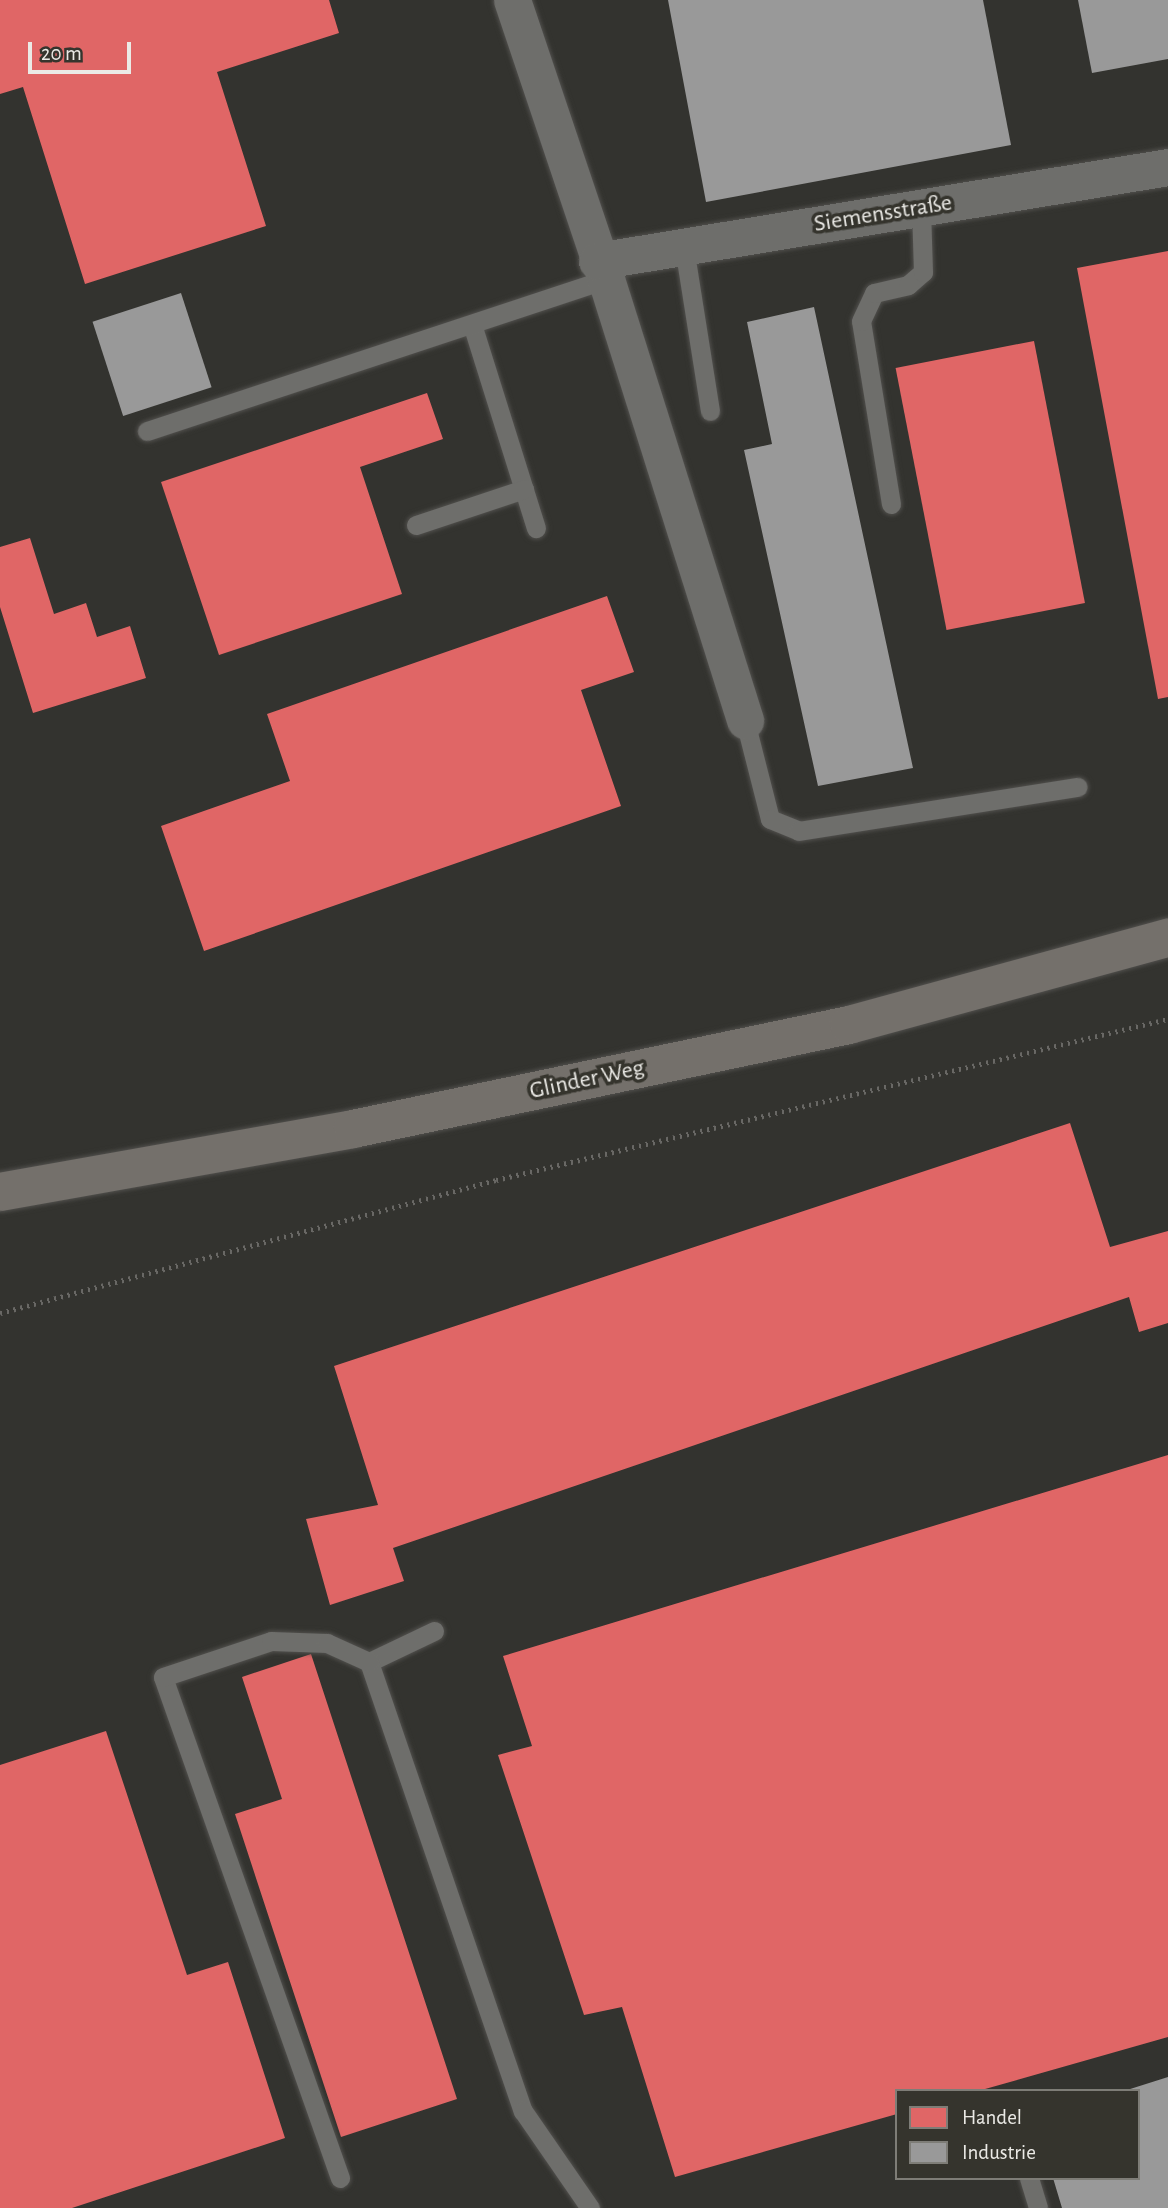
<!DOCTYPE html>
<meta charset="utf-8">
<style>
body{margin:0}
#map{position:relative;width:1168px;height:2208px;overflow:hidden;background:#33332f;font-family:"Alegreya Sans",sans-serif}
div>[style]{position:absolute}
[style*='--x']{left:calc(var(--x)*1px);top:calc(var(--y)*1px);width:calc(var(--w)*1px);rotate:calc(var(--a)*1deg)}
.shops>*{inset:0;background:#e06666;transform-origin:0 0}
.industry>*{inset:0;background:#999;transform-origin:0 0}
.path>*{height:4.5px;margin-top:-2.25px;transform-origin:0;background:repeating-linear-gradient(90deg,#696865 0 2px,transparent 0 7px)}
.roads{filter:drop-shadow(0 0 2px #51504d) drop-shadow(0 0 2px #51504d)}
.lane>*{height:19px;margin:-9.5px;padding:0 9.5px;transform-origin:9.5px;border-radius:9.5px;background:#6e6e6b}
.street>*{height:37px;margin:-18.5px;padding:0 18.5px;transform-origin:18.5px;border-radius:18.5px;background:#6e6e6b}
.secondary>*{height:38px;margin:-19px;padding:0 19px;transform-origin:19px;border-radius:19px;background:#74706b}
span{translate:-50% -50%;white-space:nowrap;text-align:center;line-height:1.15;-webkit-text-stroke:7px #35342d;paint-order:stroke}
.street-label{font-size:24px;color:#ebeae6}
.legend{position:absolute;left:895px;top:2089px;width:245px;height:91px;box-sizing:border-box;background:#35342d;border:2px solid #7e7d77;margin:0;padding:9px 12px;list-style:none;font-size:21px;color:#ebeae6}
.legend li{display:flex;align-items:center;gap:14px;height:35px}
.legend b{width:35px;border:2px solid #7e7d77}
.scale{position:absolute;left:28px;top:42px;width:103px;height:32px;box-sizing:border-box;border:4px solid #ebeae6;border-top:0;padding-left:9px;font-size:21px;line-height:24px;white-space:nowrap;color:#ebeae6;-webkit-text-stroke:5px #35342d;paint-order:stroke}
</style>
<div id="map">
<div class="shops">
<i style="clip-path:polygon(0 0,329px 0,339px 33px,217px 72px,266px 226px,85px 284px,23px 87px,0 94px)"></i>
<i style="clip-path:polygon(1168px 251px,1168px 697px,1158px 699px,1077px 268px)"></i>
<i style="left:1034px;top:341px;width:267px;height:141px;rotate:79deg"></i>
<i style="clip-path:polygon(427px 393px,443px 439px,360px 467px,402px 594px,219px 655px,161px 482px)"></i>
<i style="clip-path:polygon(30px 538px,54px 614px,86px 603px,97px 637px,130px 626px,146px 678px,33px 713px,0 607px,0 547px)"></i>
<i style="clip-path:polygon(607px 596px,634px 672px,581px 690px,621px 806px,204px 951px,161px 826px,290px 781px,267px 714px)"></i>
<i style="clip-path:polygon(1070px 1123px,1110px 1247px,1168px 1231px,1168px 1323px,1139px 1332px,1129px 1297px,393px 1548px,404px 1581px,330px 1605px,306px 1519px,378px 1505px,334px 1366px)"></i>
<i style="clip-path:polygon(1168px 1455px,1168px 2037px,978px 2091px,897px 2091px,897px 2114px,675px 2177px,622px 2007px,584px 2015px,498px 1755px,532px 1746px,503px 1656px)"></i>
<i style="clip-path:polygon(311px 1654px,457px 2099px,341px 2137px,235px 1814px,282px 1799px,242px 1677px)"></i>
<i style="clip-path:polygon(106px 1731px,187px 1975px,228px 1962px,285px 2138px,72px 2208px,0 2208px,0 1765px)"></i>
</div>
<div class="industry">
<i style="clip-path:polygon(668px 0,983px 0,1011px 145px,706px 202px)"></i>
<i style="clip-path:polygon(1078px 0,1168px 0,1168px 59px,1092px 73px)"></i>
<i style="left:181px;top:293px;width:99px;height:93px;rotate:72deg"></i>
<i style="clip-path:polygon(814px 307px,913px 768px,818px 786px,744px 450px,772px 444px,747px 322px)"></i>
<i style="clip-path:polygon(1168px 2077px,1168px 2208px,1062px 2208px,1053px 2178px,1138px 2178px,1138px 2091px,1127px 2090px)"></i>
</div>
<div class="path">
<i style="--x:0;--y:1313;--w:514;--a:-15.01"></i>
<i style="--x:496;--y:1180;--w:691;--a:-13.47"></i>
</div>
<div class="roads">
<div class="lane">
<i style="--x:684;--y:247;--w:166;--a:81"></i>
<i style="--x:472;--y:324;--w:214;--a:72.6"></i>
<i style="--x:147;--y:431;--w:484;--a:-18.3"></i>
<i style="--x:891;--y:504;--w:185;--a:-99.3"></i>
<i style="--x:861;--y:321;--w:31;--a:-65"></i>
<i style="--x:874;--y:293;--w:35;--a:-13"></i>
<i style="--x:908;--y:285;--w:20;--a:-41"></i>
<i style="--x:923;--y:272;--w:64;--a:-91.8"></i>
<i style="--x:416;--y:525;--w:114;--a:-18.4"></i>
<i style="--x:745;--y:721;--w:101;--a:75.7"></i>
<i style="--x:770;--y:819;--w:31;--a:22"></i>
<i style="--x:799;--y:831;--w:282;--a:-9"></i>
<i style="--x:434;--y:1631;--w:72;--a:154.5"></i>
<i style="--x:369;--y:1662;--w:475;--a:71.1"></i>
<i style="--x:523;--y:2111;--w:118;--a:55.4"></i>
<i style="--x:340;--y:2178;--w:531;--a:-109.46"></i>
<i style="--x:163;--y:1677;--w:114;--a:-18.4"></i>
<i style="--x:271;--y:1641;--w:56;--a:2"></i>
<i style="--x:327;--y:1643;--w:46;--a:24.3"></i>
<i style="--x:1029;--y:2178;--w:31;--a:73"></i>
</div>
<div class="street">
<i style="--x:512;--y:0;--w:294;--a:71.4"></i>
<i style="--x:606;--y:279;--w:463;--a:72.5"></i>
<i style="--x:597;--y:261;--w:579;--a:-9.35"></i>
</div>
<div class="secondary">
<i style="--x:0;--y:1192;--w:359;--a:-10.1"></i>
<i style="--x:353;--y:1129;--w:507;--a:-11.84"></i>
<i style="--x:849;--y:1025;--w:331;--a:-15.3"></i>
</div>
</div>
<div class="street-label">
<span style="left:883px;top:214px;rotate:-9deg">Siemensstraße</span>
<span style="left:587px;top:1080px;rotate:-12deg">Glinder Weg</span>
</div>
<ul class="legend">
<li><b style="height:19px;background:#e06666"></b>Handel</li>
<li><b style="height:19px;background:#999"></b>Industrie</li>
</ul>
<div class="scale">20 m</div>
</div>
